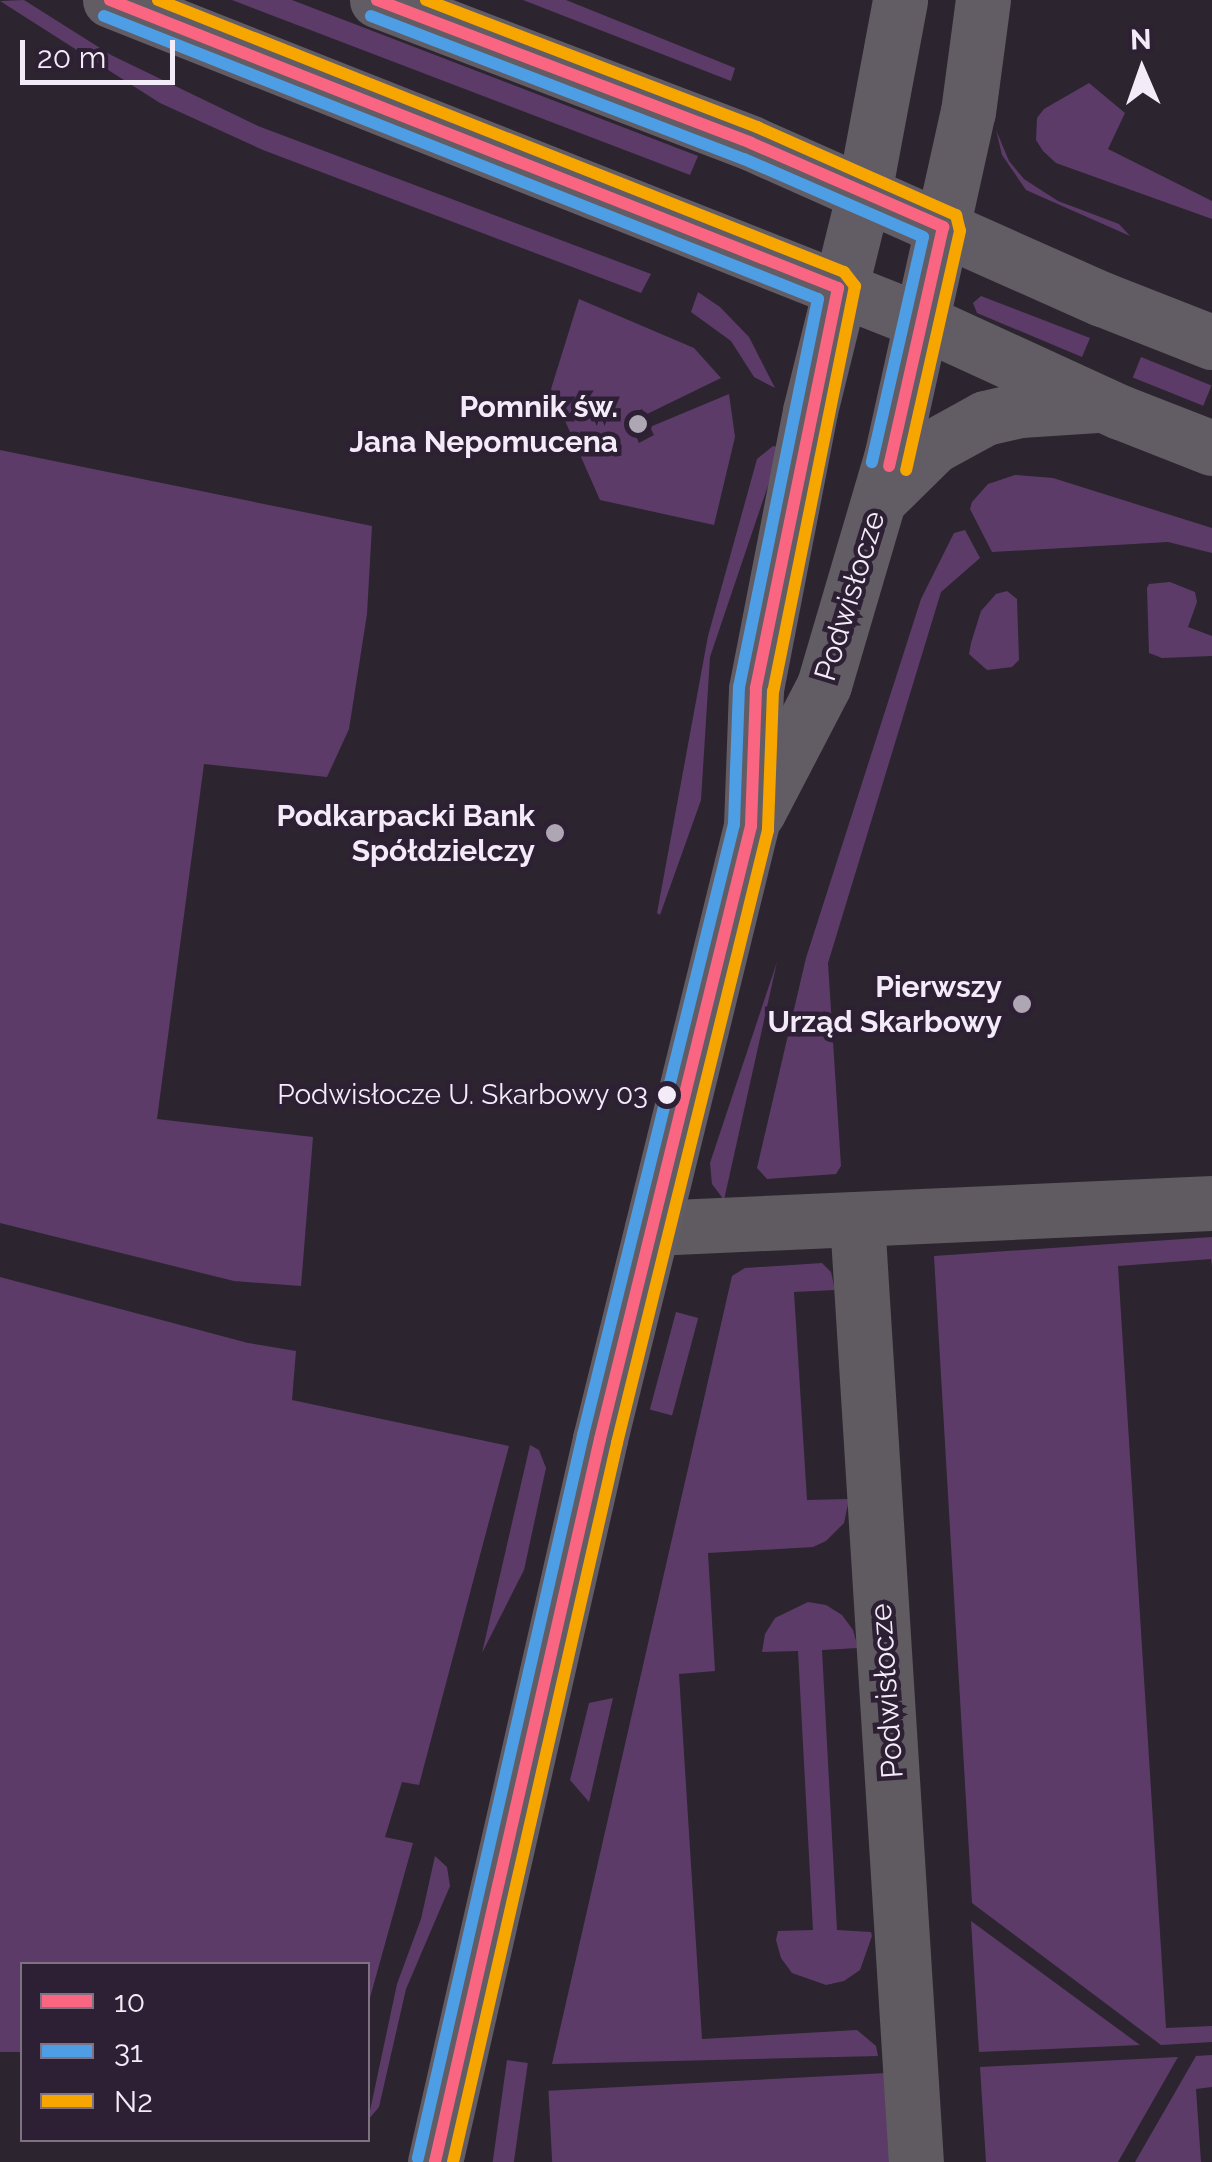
<!DOCTYPE html>
<meta charset="utf-8">
<style>
body{margin:0}
#map{position:relative;width:1212px;height:2162px;overflow:hidden;background:#2c252f;font-family:Raleway,sans-serif}
div>[style]{position:absolute}
[style*='--x']{left:calc(var(--x)*1px);top:calc(var(--y)*1px);width:calc(var(--w)*1px);rotate:calc(var(--a)*1deg)}
.green>*{inset:0;background:#5c3b69;transform-origin:0 0}
.street>*{height:55px;margin:-27.5px;padding:0 27.5px;transform-origin:27.5px;border-radius:27.5px;background:#5f5b60}
.secondary>*{height:55px;margin:-27.5px;padding:0 27.5px;transform-origin:27.5px;border-radius:27.5px;background:#625d64}
.bus-1>*{height:12px;margin:-6px;padding:0 6px;transform-origin:6px;border-radius:6px;background:#fa6682}
.bus-2>*{height:12px;margin:-6px;padding:0 6px;transform-origin:6px;border-radius:6px;background:#4d9ee5}
.bus-3>*{height:12px;margin:-6px;padding:0 6px;transform-origin:6px;border-radius:6px;background:#f7a600}
.dots>*{width:28px;height:28px;translate:-50% -50%;box-sizing:border-box;border:5px solid #2e2034;border-radius:50%}
span{translate:-50% -50%;white-space:nowrap;text-align:center;line-height:1.15;-webkit-text-stroke:9px #2e2034;paint-order:stroke}
.bus-label{font-size:28px;color:#f4ebf8}
.right{translate:-100% -50%;text-align:right}
.poi-label{font-size:30px;color:#f4ebf8;font-weight:700}
.street-label{font-size:30px;color:#f4ebf8}
.legend{position:absolute;left:20px;top:1962px;width:350px;height:180px;box-sizing:border-box;background:#2e2034;border:2px solid #7d7182;margin:0;padding:12px 18px;list-style:none;font-size:30px;color:#f4ebf8}
.legend li{display:flex;align-items:center;gap:20px;height:50px}
.legend b{width:50px;border:2px solid #7d7182}
.north{position:absolute;left:1092px;top:20px;width:100px;height:100px;-webkit-text-stroke:8px #2e2034;paint-order:stroke;rotate:358deg;font-size:28px;font-weight:700;line-height:40px;text-align:center;color:#f4ebf8}
.north::after{content:'';display:block;margin:auto;width:35px;height:45px;background:#f4ebf8;clip-path:polygon(50% 0,100% 100%,50% 72%,0 100%)}
.scale{position:absolute;left:20px;top:40px;width:155px;height:45px;box-sizing:border-box;border:5px solid #f4ebf8;border-top:0;padding-left:12px;font-size:30px;line-height:35px;white-space:nowrap;color:#f4ebf8;-webkit-text-stroke:8px #2e2034;paint-order:stroke}
</style>
<div id="map">
<div class="green">
<i style="clip-path:polygon(24px 0,111px 55px,258px 126px,651px 274px,641px 293px,263px 150px,160px 103px,0 1px)"></i>
<i style="clip-path:polygon(232px 0,292px 0,698px 156px,690px 175px)"></i>
<i style="clip-path:polygon(523px 0,566px 0,735px 68px,731px 81px)"></i>
<i style="clip-path:polygon(1089px 83px,1125px 113px,1108px 149px,1212px 201px,1212px 219px,1056px 163px,1043px 151px,1036px 140px,1037px 118px,1044px 109px)"></i>
<i style="clip-path:polygon(996px 130px,1009px 161px,1024px 179px,1058px 201px,1119px 224px,1130px 236px,1026px 190px,1002px 155px)"></i>
<i style="clip-path:polygon(698px 292px,720px 307px,749px 337px,775px 388px,754px 377px,731px 341px,691px 312px)"></i>
<i style="clip-path:polygon(981px 296px,1090px 338px,1082px 357px,977px 313px,973px 303px)"></i>
<i style="clip-path:polygon(579px 299px,694px 348px,721px 378px,645px 415px,642px 409px,627px 416px,639px 443px,654px 435px,650px 427px,729px 394px,735px 437px,714px 525px,600px 500px,551px 389px)"></i>
<i style="left:1141px;top:357px;width:76px;height:22px;rotate:22deg"></i>
<i style="clip-path:polygon(773px 446px,780px 447px,779px 453px,710px 657px,701px 800px,660px 915px,657px 913px,708px 636px,757px 459px)"></i>
<i style="clip-path:polygon(0 450px,372px 526px,367px 614px,349px 729px,327px 777px,204px 764px,157px 1119px,313px 1137px,301px 1286px,234px 1281px,0 1223px)"></i>
<i style="clip-path:polygon(1015px 475px,1053px 478px,1212px 528px,1212px 553px,1168px 542px,992px 552px,970px 509px,972px 502px,988px 484px)"></i>
<i style="clip-path:polygon(965px 530px,980px 558px,941px 592px,828px 963px,841px 1166px,836px 1174px,767px 1179px,757px 1168px,806px 958px,921px 599px,954px 533px)"></i>
<i style="clip-path:polygon(1170px 582px,1195px 592px,1197px 602px,1188px 627px,1212px 636px,1212px 656px,1162px 658px,1149px 653px,1147px 588px,1149px 584px)"></i>
<i style="clip-path:polygon(1007px 591px,1017px 599px,1019px 660px,1012px 667px,987px 670px,969px 654px,971px 643px,981px 611px,996px 594px)"></i>
<i style="clip-path:polygon(777px 962px,724px 1200px,712px 1184px,710px 1163px)"></i>
<i style="clip-path:polygon(1212px 1237px,1212px 1267px,1211px 1259px,1118px 1266px,1166px 2028px,1212px 2026px,1212px 2042px,1161px 2045px,972px 1903px,934px 1256px)"></i>
<i style="clip-path:polygon(822px 1263px,831px 1272px,835px 1290px,794px 1292px,807px 1500px,849px 1499px,844px 1523px,826px 1541px,813px 1547px,708px 1553px,715px 1671px,679px 1674px,702px 2039px,857px 2030px,876px 2046px,878px 2056px,552px 2064px,732px 1276px,745px 1268px)"></i>
<i style="clip-path:polygon(0 1277px,248px 1343px,296px 1351px,292px 1400px,509px 1446px,419px 1785px,402px 1782px,385px 1837px,413px 1843px,368px 2005px,368px 1964px,22px 1964px,22px 2052px,0 2052px)"></i>
<i style="left:676px;top:1312px;width:23px;height:101px;rotate:15deg"></i>
<i style="clip-path:polygon(530px 1445px,539px 1450px,546px 1468px,524px 1570px,482px 1653px)"></i>
<i style="clip-path:polygon(808px 1602px,826px 1605px,842px 1615px,853px 1630px,858px 1648px,822px 1650px,837px 1930px,871px 1932px,872px 1936px,860px 1970px,844px 1981px,826px 1985px,792px 1973px,781px 1958px,776px 1940px,778px 1931px,813px 1930px,798px 1651px,762px 1652px,765px 1634px,775px 1618px)"></i>
<i style="clip-path:polygon(613px 1698px,589px 1802px,570px 1780px,589px 1703px)"></i>
<i style="clip-path:polygon(435px 1856px,447px 1867px,450px 1886px,406px 1989px,379px 2107px,368px 2120px,397px 1984px,421px 1919px)"></i>
<i style="clip-path:polygon(971px 1921px,1140px 2045px,979px 2052px)"></i>
<i style="clip-path:polygon(1212px 2055px,1212px 2087px,1196px 2089px,1201px 2162px,1135px 2162px,1196px 2056px)"></i>
<i style="clip-path:polygon(1178px 2057px,1118px 2162px,986px 2162px,980px 2067px)"></i>
<i style="left:507px;top:2060px;width:21px;height:105px;rotate:8deg"></i>
<i style="left:887px;top:2073px;width:89px;height:339px;rotate:87deg"></i>
</div>
<div class="street">
<i style="--x:857;--y:1220;--w:944;--a:86.42"></i>
<i style="--x:652;--y:1228;--w:561;--a:-2.56"></i>
</div>
<div class="secondary">
<i style="--x:110;--y:0;--w:872;--a:21.59"></i>
<i style="--x:921;--y:321;--w:219;--a:24.6"></i>
<i style="--x:1120;--y:412;--w:99;--a:21.4"></i>
<i style="--x:377;--y:0;--w:400;--a:20.9"></i>
<i style="--x:751;--y:143;--w:384;--a:24"></i>
<i style="--x:1102;--y:299;--w:118;--a:21.4"></i>
<i style="--x:880;--y:499;--w:76;--a:-44.5"></i>
<i style="--x:934;--y:446;--w:58;--a:-28.8"></i>
<i style="--x:985;--y:418;--w:36;--a:-13"></i>
<i style="--x:1020;--y:410;--w:77;--a:-3.7"></i>
<i style="--x:758;--y:812;--w:143;--a:-62.5"></i>
<i style="--x:824;--y:685;--w:237;--a:-73.6"></i>
<i style="--x:891;--y:458;--w:354;--a:-77.5"></i>
<i style="--x:968;--y:112;--w:113;--a:-82.4"></i>
<i style="--x:435;--y:2162;--w:742;--a:-77.14"></i>
<i style="--x:600;--y:1439;--w:631;--a:-76.16"></i>
<i style="--x:751;--y:826;--w:137;--a:-87.9"></i>
<i style="--x:756;--y:689;--w:283;--a:-79"></i>
<i style="--x:810;--y:411;--w:225;--a:-76.1"></i>
<i style="--x:864;--y:193;--w:196;--a:-79.4"></i>
</div>
<div class="bus-1">
<i style="--x:110;--y:0;--w:783;--a:21.58"></i>
<i style="--x:838;--y:288;--w:409;--a:101.6"></i>
<i style="--x:756;--y:689;--w:137;--a:92.1"></i>
<i style="--x:751;--y:826;--w:631;--a:103.84"></i>
<i style="--x:600;--y:1439;--w:742;--a:102.86"></i>
<i style="--x:377;--y:0;--w:400;--a:20.9"></i>
<i style="--x:751;--y:143;--w:210;--a:23.6"></i>
<i style="--x:943;--y:227;--w:245;--a:102.7"></i>
</div>
<div class="bus-2">
<i style="--x:104;--y:16;--w:768;--a:21.62"></i>
<i style="--x:818;--y:299;--w:396;--a:101.5"></i>
<i style="--x:739;--y:687;--w:137;--a:92.1"></i>
<i style="--x:734;--y:824;--w:629;--a:103.88"></i>
<i style="--x:583;--y:1435;--w:742;--a:102.86"></i>
<i style="--x:371;--y:16;--w:399;--a:21"></i>
<i style="--x:744;--y:159;--w:195;--a:23.5"></i>
<i style="--x:923;--y:237;--w:231;--a:102.8"></i>
</div>
<div class="bus-3">
<i style="--x:158;--y:0;--w:738;--a:21.63"></i>
<i style="--x:844;--y:272;--w:18;--a:52"></i>
<i style="--x:855;--y:286;--w:413;--a:101.4"></i>
<i style="--x:773;--y:691;--w:139;--a:92.1"></i>
<i style="--x:768;--y:830;--w:631;--a:103.84"></i>
<i style="--x:617;--y:1443;--w:737;--a:102.85"></i>
<i style="--x:426;--y:0;--w:355;--a:21"></i>
<i style="--x:757;--y:127;--w:218;--a:23.9"></i>
<i style="--x:956;--y:215;--w:16;--a:76"></i>
<i style="--x:960;--y:231;--w:245;--a:102.7"></i>
</div>
<div class="dots">
<i style="left:638px;top:424px;background:#aea6b2"></i>
<i style="left:555px;top:833px;background:#aea6b2"></i>
<i style="left:1022px;top:1004px;background:#aea6b2"></i>
<i style="left:667px;top:1095px;background:#f4ebf8"></i>
</div>
<div class="bus-label">
<span class="right" style="left:648px;top:1095px">Podwisłocze U. Skarbowy 03</span>
</div>
<div class="poi-label">
<span class="right" style="left:618px;top:424px">Pomnik św.<br>Jana Nepomucena</span>
<span class="right" style="left:535px;top:833px">Podkarpacki Bank<br>Spółdzielczy</span>
<span class="right" style="left:1002px;top:1004px">Pierwszy<br>Urząd Skarbowy</span>
</div>
<div class="street-label">
<span style="left:850px;top:596px;rotate:-73deg">Podwisłocze</span>
<span style="left:887px;top:1691px;rotate:-94deg">Podwisłocze</span>
</div>
<ul class="legend">
<li><b style="height:12px;background:#fa6682"></b>10</li>
<li><b style="height:12px;background:#4d9ee5"></b>31</li>
<li><b style="height:12px;background:#f7a600"></b>N2</li>
</ul>
<div class="north">N</div>
<div class="scale">20 m</div>
</div>
